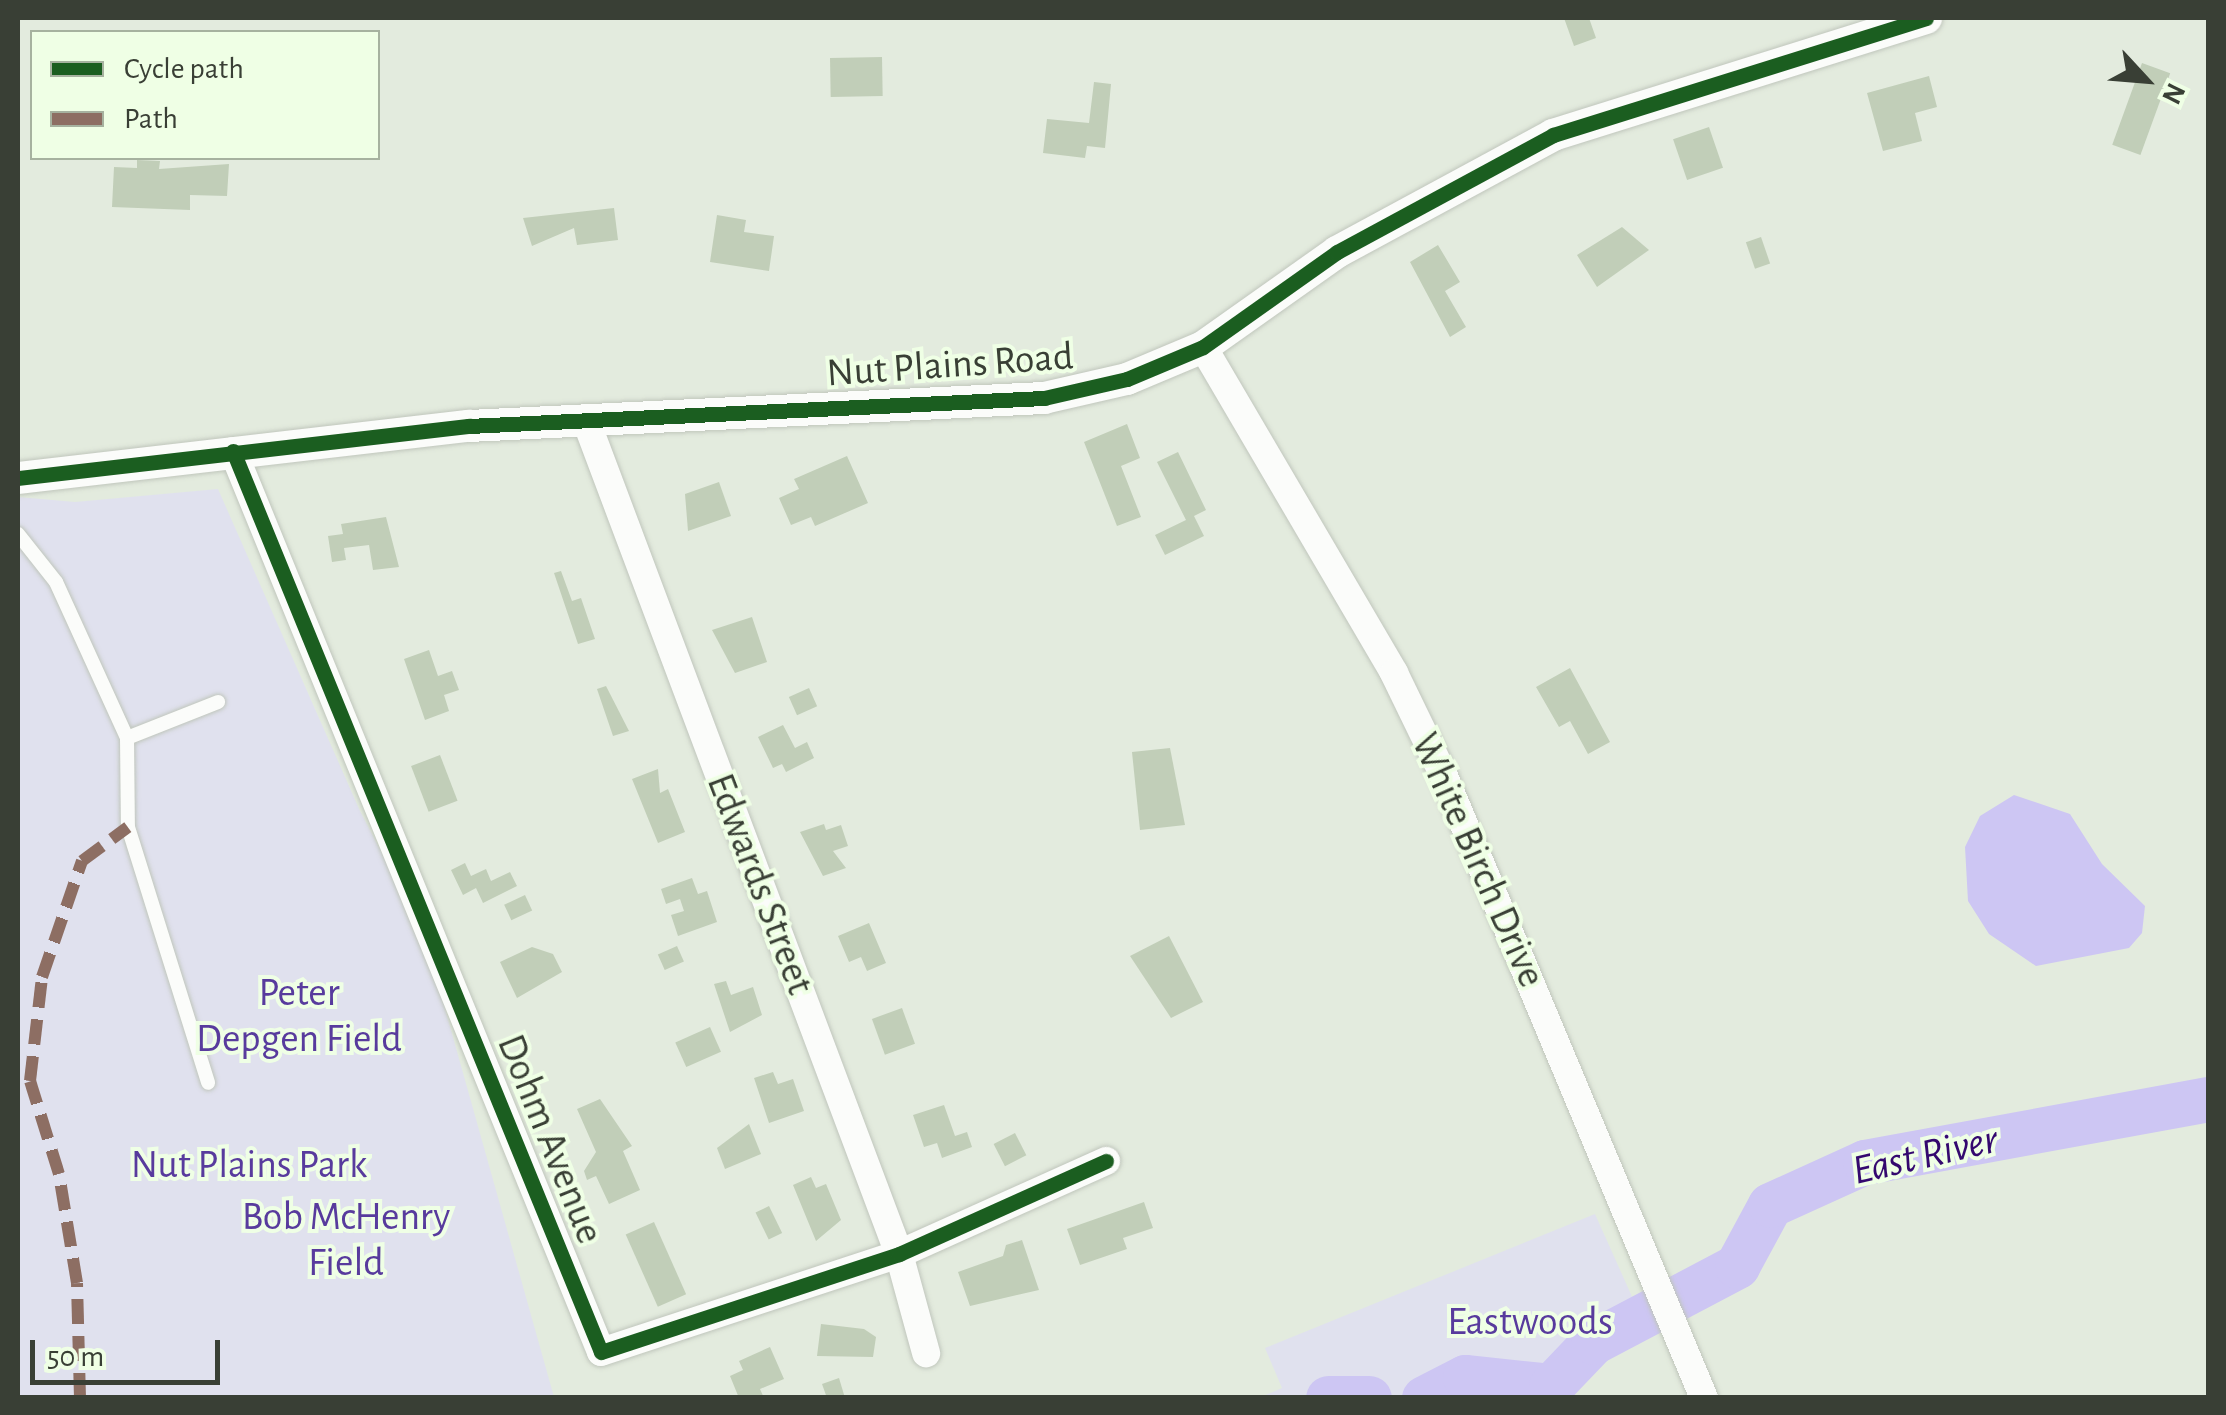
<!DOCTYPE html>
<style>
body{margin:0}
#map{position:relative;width:2226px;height:1415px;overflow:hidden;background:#e3ebde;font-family:"Alegreya Sans",sans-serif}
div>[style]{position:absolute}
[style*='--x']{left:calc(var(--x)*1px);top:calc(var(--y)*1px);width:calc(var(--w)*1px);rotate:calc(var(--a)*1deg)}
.green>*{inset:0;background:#e0e1ee}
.water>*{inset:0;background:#cdc6f3}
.river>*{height:45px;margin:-22.5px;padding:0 22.5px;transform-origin:22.5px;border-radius:22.5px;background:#cdc6f3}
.building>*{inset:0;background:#c1ceb8;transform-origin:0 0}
.roads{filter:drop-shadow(0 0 2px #c0c6bc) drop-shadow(0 0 2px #c0c6bc)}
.service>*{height:14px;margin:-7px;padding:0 7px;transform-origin:7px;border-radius:7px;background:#fbfcfa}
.minor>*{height:28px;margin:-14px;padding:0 14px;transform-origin:14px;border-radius:14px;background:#fbfcfa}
.tertiary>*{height:32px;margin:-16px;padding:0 16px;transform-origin:16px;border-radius:16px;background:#fbfcfa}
.quiet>*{height:12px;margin-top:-6px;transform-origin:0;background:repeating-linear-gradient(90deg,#8d6e63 0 25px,transparent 0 37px)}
.cycleway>*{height:15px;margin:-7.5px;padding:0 7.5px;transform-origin:7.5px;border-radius:7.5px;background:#1b5e20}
span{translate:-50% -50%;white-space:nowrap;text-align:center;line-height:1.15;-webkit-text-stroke:8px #efffe5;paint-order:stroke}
.street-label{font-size:40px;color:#393f35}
.park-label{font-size:40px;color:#583b9d}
.water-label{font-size:42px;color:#34096f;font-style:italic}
.frame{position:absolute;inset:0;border:20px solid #393f35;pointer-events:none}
.legend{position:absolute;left:30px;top:30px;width:350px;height:130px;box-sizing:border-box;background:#efffe5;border:2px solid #a6b29f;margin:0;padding:12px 18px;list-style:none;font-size:30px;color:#393f35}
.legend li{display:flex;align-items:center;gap:20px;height:50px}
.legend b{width:50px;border:2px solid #a6b29f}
.north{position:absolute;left:2096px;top:30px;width:100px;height:100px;-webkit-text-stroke:8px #efffe5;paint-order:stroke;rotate:116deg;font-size:28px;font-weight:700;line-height:40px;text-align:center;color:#393f35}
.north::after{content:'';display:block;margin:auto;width:35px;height:45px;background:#393f35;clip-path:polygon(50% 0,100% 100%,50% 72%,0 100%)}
.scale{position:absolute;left:30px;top:1340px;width:190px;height:45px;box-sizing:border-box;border:5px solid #393f35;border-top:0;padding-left:12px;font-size:30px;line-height:35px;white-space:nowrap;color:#393f35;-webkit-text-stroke:8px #efffe5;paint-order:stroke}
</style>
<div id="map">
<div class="green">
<i style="clip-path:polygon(218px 489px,360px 811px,424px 934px,554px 1397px,18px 1397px,18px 497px,75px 502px)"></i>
<i style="clip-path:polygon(1595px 1214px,1638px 1310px,1569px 1397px,1261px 1397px,1282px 1388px,1265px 1348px)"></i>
</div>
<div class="water">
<i style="clip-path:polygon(2014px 795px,2070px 814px,2102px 864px,2145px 906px,2142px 933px,2129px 948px,2036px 966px,1989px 934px,1968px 901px,1965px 847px,1980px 816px)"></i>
</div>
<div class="river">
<i style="--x:1328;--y:1398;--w:41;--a:0"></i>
<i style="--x:1424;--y:1398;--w:46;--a:-27.1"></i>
<i style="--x:1465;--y:1377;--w:86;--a:6"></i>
<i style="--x:1551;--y:1386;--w:61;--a:-46.3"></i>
<i style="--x:1593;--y:1342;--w:163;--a:-27.8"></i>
<i style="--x:1737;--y:1266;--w:69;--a:-61.6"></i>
<i style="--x:1770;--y:1205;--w:104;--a:-24.4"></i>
<i style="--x:1865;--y:1162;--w:349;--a:-10.4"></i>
</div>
<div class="building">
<i style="clip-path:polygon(1564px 18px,1589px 18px,1596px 38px,1574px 46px)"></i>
<i style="left:882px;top:57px;width:39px;height:52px;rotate:89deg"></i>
<i style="left:2142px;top:63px;width:30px;height:87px;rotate:20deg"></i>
<i style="clip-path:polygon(1929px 76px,1937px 107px,1915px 113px,1922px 141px,1883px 151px,1867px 93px)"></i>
<i style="clip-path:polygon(1094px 82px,1111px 84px,1105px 148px,1087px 146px,1085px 158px,1043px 153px,1047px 119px,1089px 123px)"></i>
<i style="left:1709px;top:127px;width:43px;height:38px;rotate:71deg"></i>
<i style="clip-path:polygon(137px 160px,160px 161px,159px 169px,229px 164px,227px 196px,190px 195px,190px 210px,112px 207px,114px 167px,137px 168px)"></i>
<i style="clip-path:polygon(614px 208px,618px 240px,577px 245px,574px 228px,532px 246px,523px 218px)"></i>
<i style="clip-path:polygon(717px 215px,746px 220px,744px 232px,774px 236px,769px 271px,710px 262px)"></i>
<i style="clip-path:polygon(1622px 227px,1649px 250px,1597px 287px,1577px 255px)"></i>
<i style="left:1761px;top:237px;width:28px;height:16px;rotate:71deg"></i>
<i style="clip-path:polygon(1438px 245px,1460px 282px,1445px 291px,1466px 327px,1450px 337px,1410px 262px)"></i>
<i style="clip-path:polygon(1127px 424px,1140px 458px,1121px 466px,1141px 517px,1117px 526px,1084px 442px)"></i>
<i style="clip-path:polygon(1178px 452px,1206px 510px,1194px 516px,1204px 536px,1165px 555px,1155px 535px,1186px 520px,1157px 462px)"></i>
<i style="clip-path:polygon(847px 456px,868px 503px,815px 526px,811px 517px,791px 525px,779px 498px,799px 489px,794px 479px)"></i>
<i style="clip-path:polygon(719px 482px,731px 516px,688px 531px,685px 494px)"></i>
<i style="clip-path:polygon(386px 517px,399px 567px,373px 570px,369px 545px,344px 548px,346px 560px,332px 562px,328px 536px,343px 534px,341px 524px)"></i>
<i style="clip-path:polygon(561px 571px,572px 601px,581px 598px,595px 639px,578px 644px,554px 573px)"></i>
<i style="clip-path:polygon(752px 617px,767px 662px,735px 673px,712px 630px)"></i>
<i style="clip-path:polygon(429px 650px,438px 676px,452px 671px,459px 690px,444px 695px,449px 711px,425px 720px,404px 659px)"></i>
<i style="clip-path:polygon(1570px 668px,1610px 742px,1588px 754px,1570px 721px,1559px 727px,1536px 687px)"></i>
<i style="clip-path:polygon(606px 686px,629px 731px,613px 736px,597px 689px)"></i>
<i style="left:809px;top:688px;width:20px;height:22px;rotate:66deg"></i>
<i style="clip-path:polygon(783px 725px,795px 748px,807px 742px,814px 758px,786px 772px,782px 764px,773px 768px,758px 737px)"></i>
<i style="clip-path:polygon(1170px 748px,1185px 825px,1140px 830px,1132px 752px)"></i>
<i style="left:440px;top:755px;width:49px;height:31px;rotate:69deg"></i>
<i style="clip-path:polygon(658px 769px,660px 793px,668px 789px,685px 832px,658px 843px,632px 779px)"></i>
<i style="clip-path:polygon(824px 824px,826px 830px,841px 825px,848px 846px,833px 851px,846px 868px,823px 876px,800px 832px)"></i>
<i style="clip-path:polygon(465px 863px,471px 876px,486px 869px,491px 881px,510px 872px,517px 886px,483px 903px,476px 888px,463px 895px,451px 870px)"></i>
<i style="clip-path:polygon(692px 878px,698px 894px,707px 891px,717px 922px,678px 936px,671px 915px,684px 911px,680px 899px,666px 904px,661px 889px)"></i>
<i style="left:525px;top:895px;width:17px;height:23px;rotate:65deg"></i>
<i style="clip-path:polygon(869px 923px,886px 963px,867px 971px,861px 957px,849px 962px,838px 936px)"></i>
<i style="clip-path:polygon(1169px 936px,1203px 1002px,1171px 1018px,1130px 956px)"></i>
<i style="left:677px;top:946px;width:17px;height:21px;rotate:66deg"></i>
<i style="clip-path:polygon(532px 947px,553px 954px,562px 972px,517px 998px,500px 962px)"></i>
<i style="clip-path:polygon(726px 981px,731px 995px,753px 987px,762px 1015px,730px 1032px,714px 984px)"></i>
<i style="left:902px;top:1008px;width:38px;height:32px;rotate:70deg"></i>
<i style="left:710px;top:1027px;width:27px;height:38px;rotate:66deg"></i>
<i style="clip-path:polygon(773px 1072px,778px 1084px,793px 1079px,804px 1111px,769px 1123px,754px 1078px)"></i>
<i style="clip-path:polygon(600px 1099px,632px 1146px,623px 1151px,640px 1190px,609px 1204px,596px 1176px,587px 1180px,584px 1171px,596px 1152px,577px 1109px)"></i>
<i style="clip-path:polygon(944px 1105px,955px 1136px,967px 1132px,972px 1147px,942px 1158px,937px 1143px,924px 1147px,913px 1115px)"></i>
<i style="clip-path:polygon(749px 1124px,761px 1154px,725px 1169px,717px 1148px)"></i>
<i style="left:1015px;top:1133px;width:25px;height:24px;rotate:63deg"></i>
<i style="clip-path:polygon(811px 1177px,816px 1188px,826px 1184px,841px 1220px,816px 1241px,793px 1185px)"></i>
<i style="clip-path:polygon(1144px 1202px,1153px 1228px,1123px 1238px,1127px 1249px,1080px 1265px,1067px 1229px)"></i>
<i style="left:769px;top:1206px;width:30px;height:15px;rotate:64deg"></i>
<i style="left:654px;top:1222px;width:79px;height:31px;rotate:66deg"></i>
<i style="clip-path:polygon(1022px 1240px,1039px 1290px,970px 1306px,958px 1272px,1003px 1256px,1006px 1245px)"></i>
<i style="clip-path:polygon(821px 1324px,864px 1329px,876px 1337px,873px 1357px,817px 1356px)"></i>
<i style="clip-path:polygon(770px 1347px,784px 1379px,760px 1389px,764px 1398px,739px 1398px,730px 1376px,743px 1370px,739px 1361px)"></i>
<i style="clip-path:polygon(839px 1378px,845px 1398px,827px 1398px,822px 1384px)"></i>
</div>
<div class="roads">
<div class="service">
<i style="--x:18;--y:534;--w:61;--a:51.6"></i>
<i style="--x:56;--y:582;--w:171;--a:65.5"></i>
<i style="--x:127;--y:738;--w:98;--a:-21.6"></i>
<i style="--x:127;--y:738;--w:89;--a:89.4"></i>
<i style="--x:128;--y:827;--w:268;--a:72.6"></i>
</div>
<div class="minor">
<i style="--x:1203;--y:347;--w:378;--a:59.6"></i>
<i style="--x:1394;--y:673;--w:112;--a:64.1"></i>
<i style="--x:1443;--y:774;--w:676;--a:67.3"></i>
<i style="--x:585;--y:418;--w:893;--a:69.41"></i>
<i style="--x:899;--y:1254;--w:103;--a:74.7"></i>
<i style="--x:233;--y:451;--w:973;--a:67.78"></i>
<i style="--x:601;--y:1352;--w:314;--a:-18.2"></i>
<i style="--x:899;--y:1254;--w:227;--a:-24.2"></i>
</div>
<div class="tertiary">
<i style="--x:18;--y:478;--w:454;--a:-6.6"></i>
<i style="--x:469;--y:426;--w:576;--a:-2.79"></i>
<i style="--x:1044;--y:398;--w:85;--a:-12.9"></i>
<i style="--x:1127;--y:379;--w:82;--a:-22.8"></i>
<i style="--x:1203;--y:347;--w:164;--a:-35.3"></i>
<i style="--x:1337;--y:252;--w:246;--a:-28.4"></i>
<i style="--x:1553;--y:135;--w:391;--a:-17.4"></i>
</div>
</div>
<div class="quiet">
<i style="--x:80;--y:1398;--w:115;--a:-91.5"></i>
<i style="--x:77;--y:1283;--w:110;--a:-99.4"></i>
<i style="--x:59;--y:1174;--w:97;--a:-107.3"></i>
<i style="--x:30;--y:1081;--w:105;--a:-83.4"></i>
<i style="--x:42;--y:977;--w:123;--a:-71"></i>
<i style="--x:82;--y:861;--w:57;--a:-36.5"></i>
</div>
<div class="cycleway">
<i style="--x:233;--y:451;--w:973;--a:67.78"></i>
<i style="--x:601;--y:1352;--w:314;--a:-18.2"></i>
<i style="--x:899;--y:1254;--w:227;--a:-24.2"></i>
<i style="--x:18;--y:478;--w:454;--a:-6.6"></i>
<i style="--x:469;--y:426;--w:576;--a:-2.79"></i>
<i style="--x:1044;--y:398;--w:85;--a:-12.9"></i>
<i style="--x:1127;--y:379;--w:82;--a:-22.8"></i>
<i style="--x:1203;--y:347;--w:164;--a:-35.3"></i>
<i style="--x:1337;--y:252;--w:246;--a:-28.4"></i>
<i style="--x:1553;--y:135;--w:391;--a:-17.4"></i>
</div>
<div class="street-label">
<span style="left:950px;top:365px;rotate:-4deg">Nut Plains Road</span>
<span style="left:1478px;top:860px;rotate:66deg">White Birch Drive</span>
<span style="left:760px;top:884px;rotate:69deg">Edwards Street</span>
<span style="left:550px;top:1139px;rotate:68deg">Dohm Avenue</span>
</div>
<div class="park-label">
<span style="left:299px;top:1016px">Peter<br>Depgen Field</span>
<span style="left:249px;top:1165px">Nut Plains Park</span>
<span style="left:346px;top:1240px">Bob McHenry<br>Field</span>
<span style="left:1530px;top:1322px">Eastwoods</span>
</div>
<div class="water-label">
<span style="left:1925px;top:1155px;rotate:-13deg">East River</span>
</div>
<div class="frame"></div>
<ul class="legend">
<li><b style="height:12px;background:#1b5e20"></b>Cycle path</li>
<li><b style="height:12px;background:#8d6e63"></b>Path</li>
</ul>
<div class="north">N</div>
<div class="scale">50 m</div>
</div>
